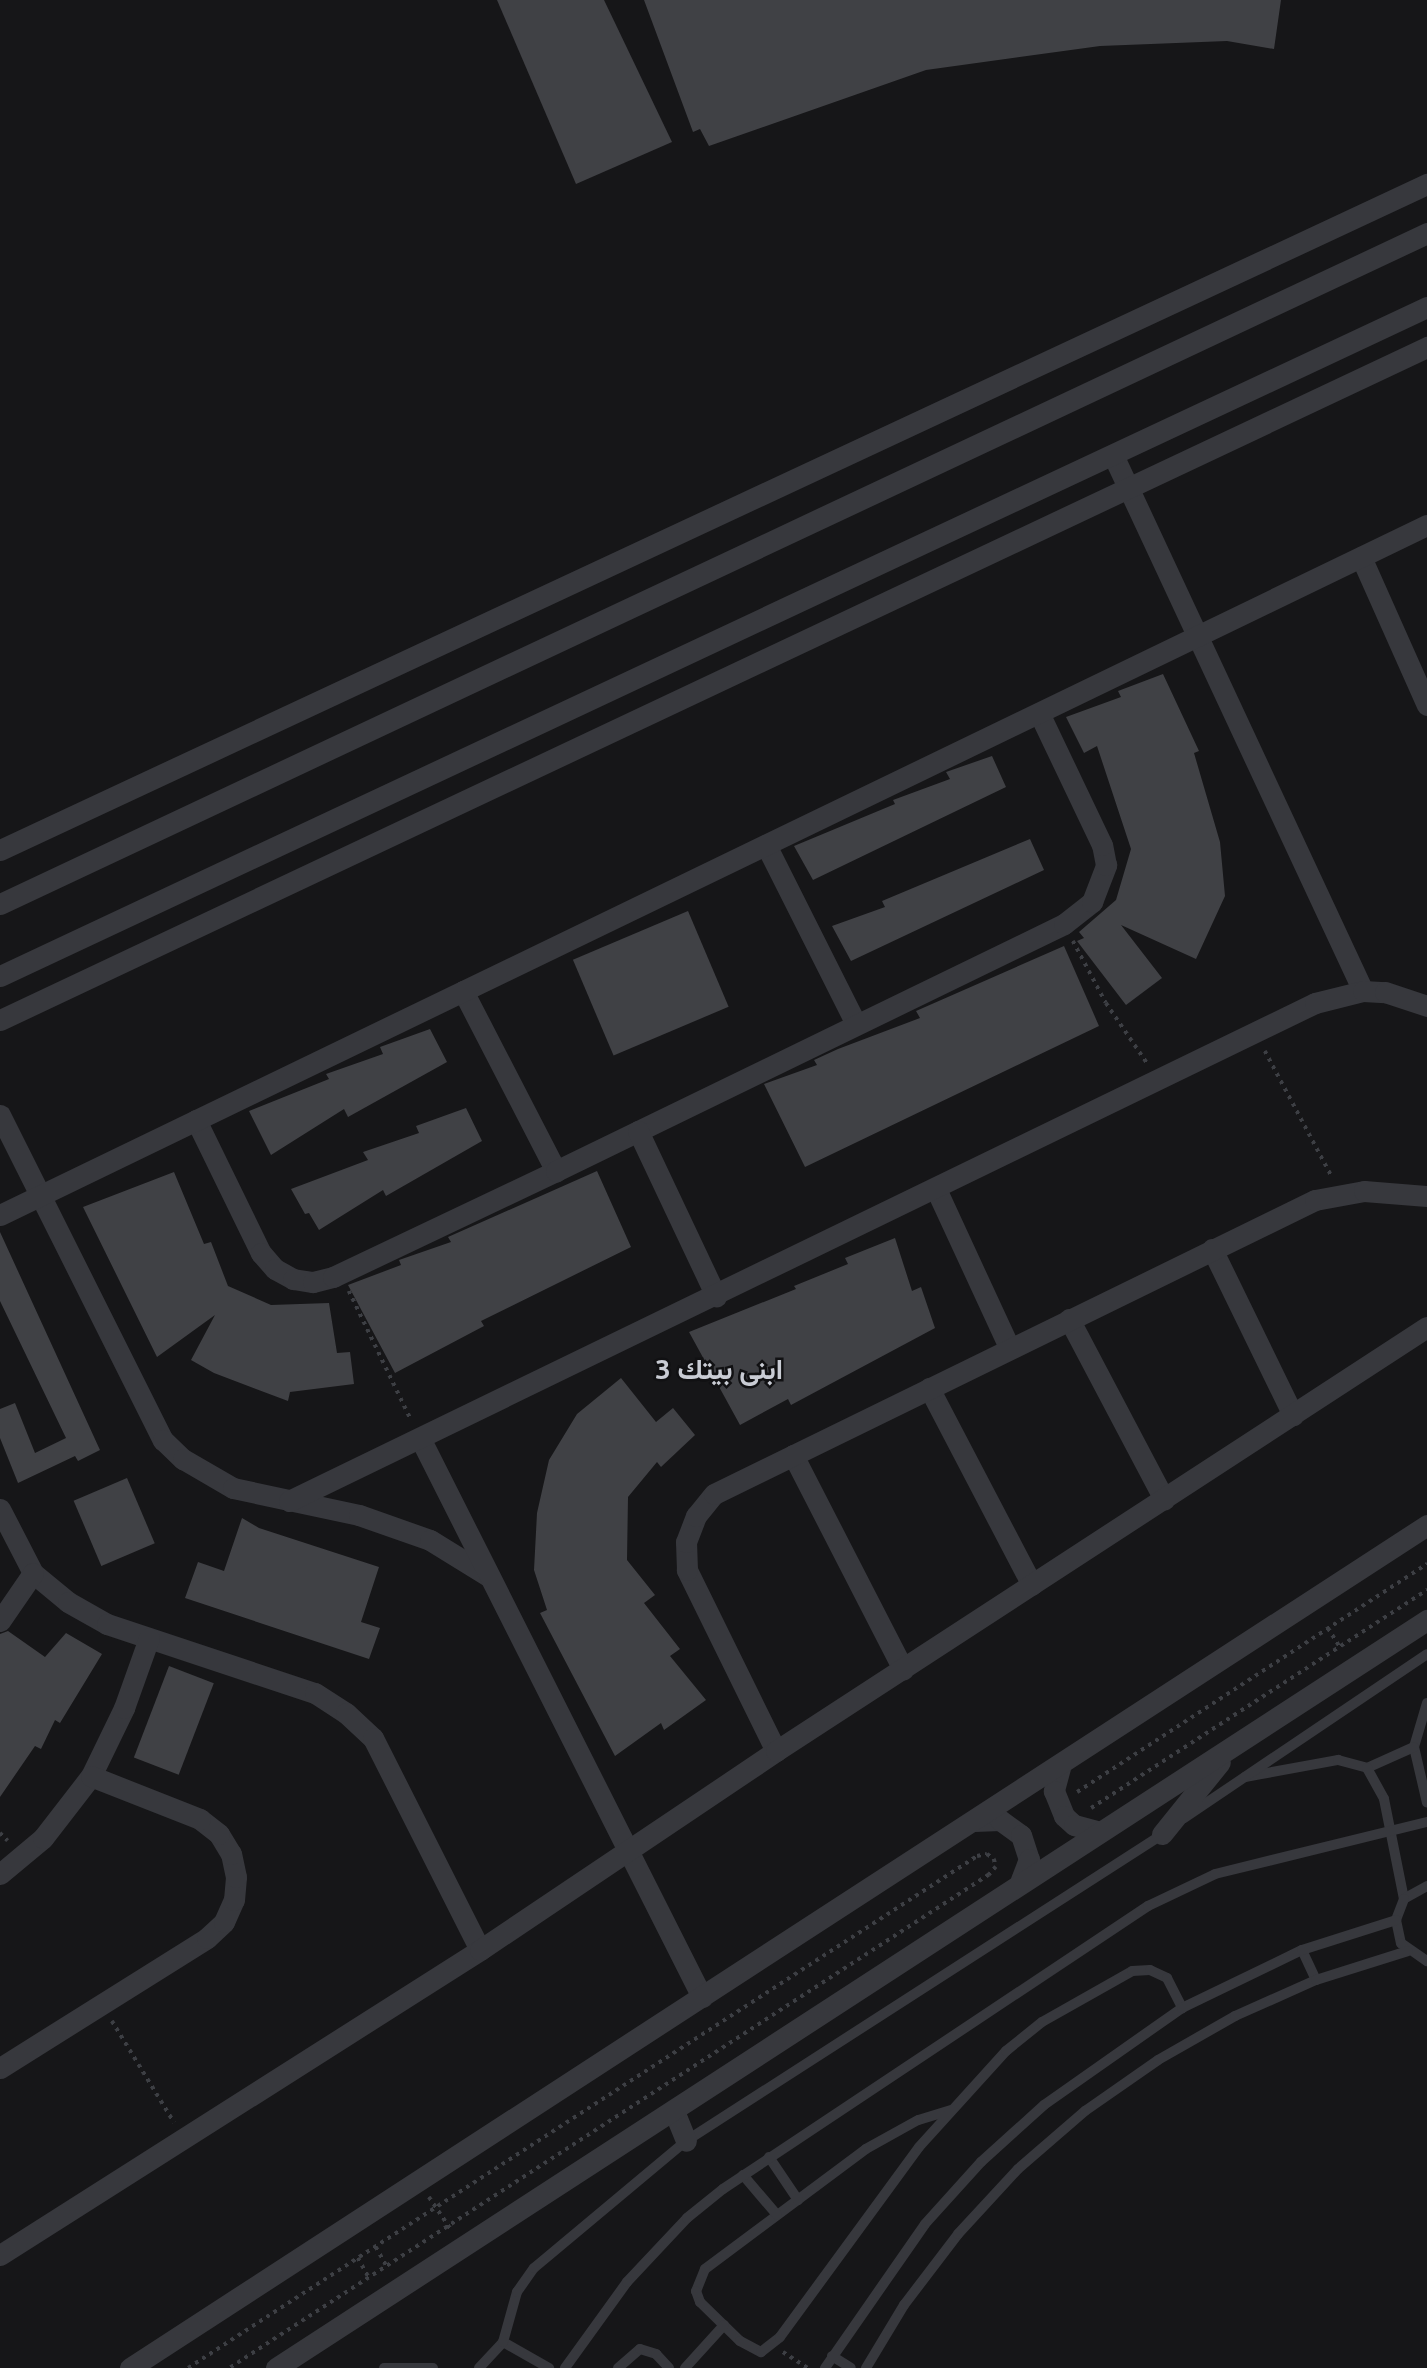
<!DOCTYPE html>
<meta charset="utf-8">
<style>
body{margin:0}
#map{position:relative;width:1427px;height:2368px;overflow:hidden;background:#161618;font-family:Ubuntu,Vazirmatn,sans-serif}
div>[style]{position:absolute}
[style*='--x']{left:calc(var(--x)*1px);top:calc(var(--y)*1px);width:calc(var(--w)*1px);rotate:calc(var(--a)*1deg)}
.building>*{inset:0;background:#404145;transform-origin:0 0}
.path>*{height:3.5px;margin-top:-1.75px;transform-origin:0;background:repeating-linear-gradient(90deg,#3d3f44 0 3.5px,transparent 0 8.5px)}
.lane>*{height:10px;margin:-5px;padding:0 5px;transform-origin:5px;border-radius:5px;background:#37383d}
.street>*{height:21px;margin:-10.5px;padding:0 10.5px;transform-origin:10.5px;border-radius:10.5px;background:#37383d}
span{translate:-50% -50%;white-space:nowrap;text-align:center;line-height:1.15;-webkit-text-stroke:5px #111113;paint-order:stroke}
.district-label{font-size:28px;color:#c9ccd4;font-weight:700}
</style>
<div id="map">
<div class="building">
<i style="clip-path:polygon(497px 0,604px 0,672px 142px,576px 184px)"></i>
<i style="clip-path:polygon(644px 0,1281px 0,1274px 49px,1227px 41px,1100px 46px,926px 70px,709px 146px,700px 129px,693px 132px)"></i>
<i style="clip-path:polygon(1163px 674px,1199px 751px,1194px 753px,1220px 842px,1225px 896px,1196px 959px,1121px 925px,1162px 978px,1126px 1005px,1077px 941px,1084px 938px,1079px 932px,1116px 900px,1131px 849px,1097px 746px,1084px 753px,1066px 717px,1121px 697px,1118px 691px)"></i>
<i style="clip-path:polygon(992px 756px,1006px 787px,813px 880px,794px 846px,895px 804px,893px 800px,950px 779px,946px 772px)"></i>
<i style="clip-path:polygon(1030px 839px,1044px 870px,851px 961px,832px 926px,885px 907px,882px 901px)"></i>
<i style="left:688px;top:911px;width:104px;height:125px;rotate:67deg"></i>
<i style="clip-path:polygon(1064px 946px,1099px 1026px,805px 1167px,764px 1084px,817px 1065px,814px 1060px,838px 1049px,920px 1018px,916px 1011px)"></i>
<i style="clip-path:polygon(430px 1029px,447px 1062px,348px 1117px,344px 1109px,271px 1155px,249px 1111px,329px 1079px,326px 1074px,383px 1054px,380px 1047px)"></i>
<i style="clip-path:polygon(466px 1108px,482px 1141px,386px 1196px,383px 1190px,319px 1230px,309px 1213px,305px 1214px,291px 1189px,368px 1160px,363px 1152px,419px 1133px,416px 1126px)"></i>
<i style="clip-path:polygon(597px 1171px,631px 1247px,481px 1321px,484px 1326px,395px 1373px,348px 1285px,401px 1265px,399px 1260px,451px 1242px,448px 1237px)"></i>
<i style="clip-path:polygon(174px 1172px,204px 1244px,211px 1242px,228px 1286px,271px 1305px,329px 1303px,337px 1353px,350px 1352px,354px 1384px,290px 1392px,288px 1401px,214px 1373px,191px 1360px,215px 1315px,157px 1357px,83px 1207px)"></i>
<i style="clip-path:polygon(0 1232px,100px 1450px,78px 1461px,75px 1456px,18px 1483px,0 1438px,0 1409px,15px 1403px,35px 1453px,66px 1438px,0 1301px)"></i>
<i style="clip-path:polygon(895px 1238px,912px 1291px,921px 1287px,935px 1328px,791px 1405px,788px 1399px,740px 1425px,689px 1332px,796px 1289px,794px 1286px,848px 1264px,845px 1258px)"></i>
<i style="clip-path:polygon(621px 1378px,656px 1422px,673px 1408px,695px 1435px,661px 1467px,657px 1462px,628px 1497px,627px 1560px,655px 1595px,644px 1603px,680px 1649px,670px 1656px,706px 1700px,664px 1730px,661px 1723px,615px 1756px,540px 1613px,547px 1610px,534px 1570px,537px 1513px,549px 1460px,577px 1414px)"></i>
<i style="left:127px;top:1478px;width:71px;height:58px;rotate:67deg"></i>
<i style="clip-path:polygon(242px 1518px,259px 1528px,379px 1567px,361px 1622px,380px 1628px,369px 1659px,185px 1598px,198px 1562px,224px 1571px)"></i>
<i style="clip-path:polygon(8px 1631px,45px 1657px,66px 1633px,102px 1654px,60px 1723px,55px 1720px,41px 1749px,35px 1746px,0 1797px,0 1634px)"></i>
<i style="left:169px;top:1666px;width:48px;height:98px;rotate:21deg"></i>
</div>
<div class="path">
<i style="--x:1073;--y:941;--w:70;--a:62"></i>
<i style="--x:1106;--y:1003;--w:73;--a:55.7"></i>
<i style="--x:1265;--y:1051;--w:143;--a:62"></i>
<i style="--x:349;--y:1291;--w:143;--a:64.3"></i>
<i style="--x:1328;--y:1628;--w:22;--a:58"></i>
<i style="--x:1077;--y:1792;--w:418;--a:-33.1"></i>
<i style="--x:1091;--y:1808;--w:401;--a:-33"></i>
<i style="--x:0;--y:1833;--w:11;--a:45"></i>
<i style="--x:112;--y:2021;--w:119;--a:58.5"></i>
<i style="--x:429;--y:2197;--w:41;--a:55.9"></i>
<i style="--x:376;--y:2247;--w:21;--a:61"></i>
<i style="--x:358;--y:2258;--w:21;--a:61"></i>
<i style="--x:783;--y:2352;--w:30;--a:33"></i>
<i style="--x:188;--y:2368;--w:941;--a:-32.98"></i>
<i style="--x:977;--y:1856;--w:10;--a:-11"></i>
<i style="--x:987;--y:1854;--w:9;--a:36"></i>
<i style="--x:994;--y:1859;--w:8;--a:76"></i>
<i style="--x:996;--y:1867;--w:11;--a:131"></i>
<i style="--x:989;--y:1875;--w:905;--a:146.99"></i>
</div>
<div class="lane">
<i style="--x:1427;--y:1703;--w:46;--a:106.5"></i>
<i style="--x:1414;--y:1747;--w:57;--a:76.9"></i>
<i style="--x:1367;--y:1768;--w:51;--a:-24.1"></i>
<i style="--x:1245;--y:1777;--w:95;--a:-10.4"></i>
<i style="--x:1338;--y:1760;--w:30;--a:15"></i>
<i style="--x:1367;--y:1768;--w:35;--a:61"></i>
<i style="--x:1384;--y:1799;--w:102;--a:78.7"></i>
<i style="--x:1184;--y:1818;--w:293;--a:-34"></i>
<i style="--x:1427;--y:1886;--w:26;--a:151"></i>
<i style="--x:1404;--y:1899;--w:22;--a:111"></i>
<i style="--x:1396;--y:1920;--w:24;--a:78"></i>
<i style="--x:1401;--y:1943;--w:32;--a:35"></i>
<i style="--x:1302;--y:1950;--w:33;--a:65"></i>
<i style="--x:951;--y:2110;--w:34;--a:163"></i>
<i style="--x:918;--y:2120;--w:60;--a:150.9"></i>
<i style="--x:866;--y:2149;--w:201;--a:143.3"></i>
<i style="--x:705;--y:2269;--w:24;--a:112"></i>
<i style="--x:696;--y:2291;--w:12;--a:70"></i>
<i style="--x:700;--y:2302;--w:56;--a:44.3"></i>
<i style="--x:740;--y:2341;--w:24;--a:28"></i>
<i style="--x:761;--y:2352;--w:24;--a:-38"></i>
<i style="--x:780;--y:2337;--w:235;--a:-53.8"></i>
<i style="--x:919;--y:2147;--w:130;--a:-47.8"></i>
<i style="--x:1006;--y:2051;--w:46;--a:-38.9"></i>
<i style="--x:1042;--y:2022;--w:103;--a:-29.5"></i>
<i style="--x:1132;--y:1971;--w:18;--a:-3"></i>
<i style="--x:1150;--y:1970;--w:19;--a:25"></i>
<i style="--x:1167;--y:1978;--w:34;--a:63"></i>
<i style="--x:769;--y:2157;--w:52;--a:56"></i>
<i style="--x:743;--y:2175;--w:52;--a:49.6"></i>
<i style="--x:503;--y:2342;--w:53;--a:29.5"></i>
<i style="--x:832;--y:2356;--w:22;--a:32"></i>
<i style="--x:384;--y:2368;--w:49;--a:0"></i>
<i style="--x:479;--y:2368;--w:35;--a:-47"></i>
<i style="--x:503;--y:2342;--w:52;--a:-74.4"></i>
<i style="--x:517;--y:2292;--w:29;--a:-55"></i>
<i style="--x:534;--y:2268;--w:198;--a:-39.9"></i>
<i style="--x:686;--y:2141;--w:571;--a:-32.77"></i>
<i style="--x:565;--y:2368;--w:106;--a:-54.2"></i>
<i style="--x:627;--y:2282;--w:88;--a:-46.8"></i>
<i style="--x:687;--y:2218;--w:46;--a:-38.9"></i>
<i style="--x:723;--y:2189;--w:511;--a:-33.66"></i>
<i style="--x:1148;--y:1906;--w:74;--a:-25.5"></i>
<i style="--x:1215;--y:1874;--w:218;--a:-13.8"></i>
<i style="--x:618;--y:2368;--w:29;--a:-41"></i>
<i style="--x:640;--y:2349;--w:17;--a:17"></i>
<i style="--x:656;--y:2354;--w:19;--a:47"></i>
<i style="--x:685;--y:2368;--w:58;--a:-47.8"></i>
<i style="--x:825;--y:2368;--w:175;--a:-55.2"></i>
<i style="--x:925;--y:2224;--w:84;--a:-47.9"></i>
<i style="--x:981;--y:2162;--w:85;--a:-42.1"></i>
<i style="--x:1044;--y:2105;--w:169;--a:-35.1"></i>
<i style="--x:1182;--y:2008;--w:133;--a:-25.8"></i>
<i style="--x:1302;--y:1950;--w:99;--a:-17.7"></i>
<i style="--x:866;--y:2368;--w:74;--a:-58.9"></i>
<i style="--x:904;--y:2305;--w:89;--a:-52.7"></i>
<i style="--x:958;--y:2234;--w:88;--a:-47.3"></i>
<i style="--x:1018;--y:2169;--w:89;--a:-40.9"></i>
<i style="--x:1085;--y:2111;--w:89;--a:-34.9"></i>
<i style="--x:1158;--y:2060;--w:89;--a:-29.7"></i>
<i style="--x:1235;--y:2016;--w:89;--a:-24"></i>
<i style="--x:1316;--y:1980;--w:96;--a:-17.5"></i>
</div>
<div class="street">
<i style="--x:1113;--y:455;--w:591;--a:64.99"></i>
<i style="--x:1361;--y:557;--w:162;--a:66"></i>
<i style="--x:766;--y:845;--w:200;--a:63.3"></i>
<i style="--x:0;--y:850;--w:1575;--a:-25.02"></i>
<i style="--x:0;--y:904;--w:1577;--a:-25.18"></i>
<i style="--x:0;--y:976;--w:1576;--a:-25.12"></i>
<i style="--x:463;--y:991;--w:203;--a:62.7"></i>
<i style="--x:0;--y:1020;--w:1578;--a:-25.25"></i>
<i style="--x:0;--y:1115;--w:364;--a:63.4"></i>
<i style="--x:163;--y:1440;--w:28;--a:44"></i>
<i style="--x:183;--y:1459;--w:58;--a:30.1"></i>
<i style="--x:233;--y:1488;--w:129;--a:12.1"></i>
<i style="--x:359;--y:1515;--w:75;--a:19.4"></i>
<i style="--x:430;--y:1540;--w:70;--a:31.7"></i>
<i style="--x:196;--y:1120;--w:148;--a:64"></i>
<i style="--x:261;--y:1253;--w:21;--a:49"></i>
<i style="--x:275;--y:1269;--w:21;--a:29"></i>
<i style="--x:293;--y:1279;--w:20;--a:9"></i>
<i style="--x:313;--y:1282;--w:21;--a:-14"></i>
<i style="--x:333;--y:1277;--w:247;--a:-25.4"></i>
<i style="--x:556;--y:1171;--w:565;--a:-25.93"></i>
<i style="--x:1064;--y:924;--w:36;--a:-38"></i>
<i style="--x:1092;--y:902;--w:40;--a:-69"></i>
<i style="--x:1106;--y:865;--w:20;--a:-101"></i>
<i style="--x:1102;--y:845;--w:146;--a:-115.5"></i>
<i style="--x:638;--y:1131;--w:183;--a:64.7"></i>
<i style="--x:936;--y:1189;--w:176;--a:65.2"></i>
<i style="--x:0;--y:1215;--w:1585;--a:-25.81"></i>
<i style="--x:1212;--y:1249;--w:185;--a:64"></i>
<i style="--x:1069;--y:1319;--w:204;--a:62.2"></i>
<i style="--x:929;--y:1388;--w:222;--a:62.4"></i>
<i style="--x:421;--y:1440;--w:624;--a:63.23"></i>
<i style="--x:793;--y:1455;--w:241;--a:62.8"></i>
<i style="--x:289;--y:1501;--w:1140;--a:-25.89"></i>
<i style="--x:1315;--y:1003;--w:49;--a:-14"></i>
<i style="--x:1363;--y:991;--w:22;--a:3"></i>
<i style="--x:1385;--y:992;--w:44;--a:18.4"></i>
<i style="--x:0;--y:1509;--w:72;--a:62.7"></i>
<i style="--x:33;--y:1573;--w:45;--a:39.6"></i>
<i style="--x:68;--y:1602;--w:45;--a:29.4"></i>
<i style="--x:107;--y:1624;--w:219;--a:18.4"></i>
<i style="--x:315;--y:1693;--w:37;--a:33"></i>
<i style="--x:346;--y:1713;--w:37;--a:43"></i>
<i style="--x:373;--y:1738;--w:237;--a:63.2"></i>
<i style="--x:0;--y:1621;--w:58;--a:-55.5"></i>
<i style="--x:776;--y:1751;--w:202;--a:-116.2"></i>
<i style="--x:687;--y:1570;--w:28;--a:-92"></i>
<i style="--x:686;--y:1542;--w:28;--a:-69"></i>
<i style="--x:696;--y:1516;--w:28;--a:-51"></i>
<i style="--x:714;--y:1494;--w:669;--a:-26.07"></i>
<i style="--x:1315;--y:1200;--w:50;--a:-10.4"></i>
<i style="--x:1364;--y:1191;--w:63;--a:4.5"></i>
<i style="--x:1061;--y:1764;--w:28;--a:105"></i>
<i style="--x:1054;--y:1791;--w:27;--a:68"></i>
<i style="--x:1064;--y:1816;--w:13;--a:42"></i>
<i style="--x:1074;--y:1825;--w:27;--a:15"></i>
<i style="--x:974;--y:1821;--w:26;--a:-2"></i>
<i style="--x:1000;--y:1820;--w:26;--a:36"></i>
<i style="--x:1021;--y:1835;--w:25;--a:72"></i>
<i style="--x:1029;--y:1859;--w:26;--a:111"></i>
<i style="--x:1162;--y:1834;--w:92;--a:-51.1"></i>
<i style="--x:0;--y:1874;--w:56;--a:-39.9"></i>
<i style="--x:43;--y:1838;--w:78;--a:-52.3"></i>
<i style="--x:91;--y:1776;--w:76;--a:-64.1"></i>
<i style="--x:124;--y:1708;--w:74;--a:-70.3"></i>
<i style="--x:0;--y:2068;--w:244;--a:-32.1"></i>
<i style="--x:207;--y:1938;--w:23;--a:-43"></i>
<i style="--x:224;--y:1922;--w:24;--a:-66"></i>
<i style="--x:234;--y:1900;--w:23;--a:-85"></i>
<i style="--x:236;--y:1877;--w:24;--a:-102"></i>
<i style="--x:231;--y:1854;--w:23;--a:-121"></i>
<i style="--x:219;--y:1834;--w:24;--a:-142"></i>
<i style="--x:200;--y:1819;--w:117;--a:-158.5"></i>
<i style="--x:674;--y:2111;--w:32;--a:68"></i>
<i style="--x:0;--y:2255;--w:569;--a:-32.43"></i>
<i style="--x:480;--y:1950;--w:357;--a:-33.9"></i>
<i style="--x:776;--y:1751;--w:777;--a:-33.08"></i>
<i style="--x:130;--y:2368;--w:1547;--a:-33.02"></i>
<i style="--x:276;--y:2368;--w:1373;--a:-33.02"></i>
</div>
<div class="district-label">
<span style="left:719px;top:1369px">ابنى بيتك 3</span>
</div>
</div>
